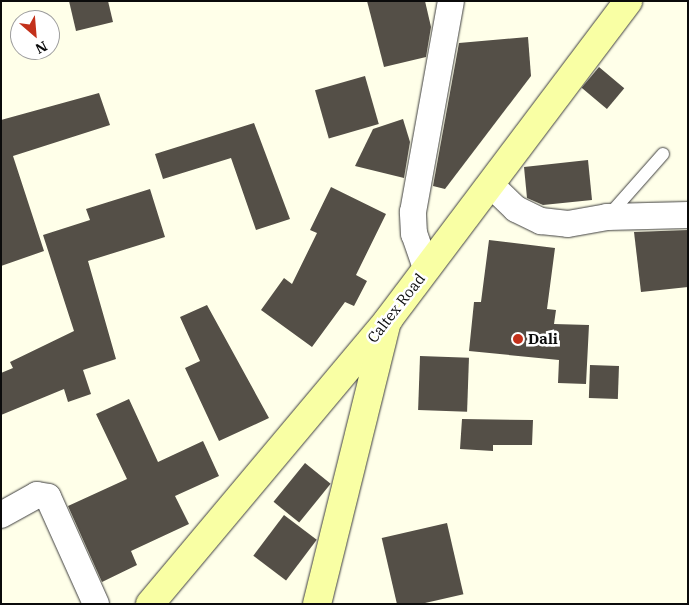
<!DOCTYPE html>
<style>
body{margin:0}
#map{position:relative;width:689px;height:605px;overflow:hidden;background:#ffffe9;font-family:"IBM Plex Serif",serif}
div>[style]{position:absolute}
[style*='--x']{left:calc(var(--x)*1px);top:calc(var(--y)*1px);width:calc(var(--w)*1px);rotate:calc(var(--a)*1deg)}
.building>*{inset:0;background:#544f47;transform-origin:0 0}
.roads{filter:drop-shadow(0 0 1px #3e3e3e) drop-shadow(0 0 1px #3e3e3e)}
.lane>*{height:12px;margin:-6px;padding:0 6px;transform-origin:6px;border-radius:6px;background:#fff}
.street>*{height:26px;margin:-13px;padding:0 13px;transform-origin:13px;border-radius:13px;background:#fff}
.secondary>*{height:28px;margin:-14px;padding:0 14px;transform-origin:14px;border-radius:14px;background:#f9ffa4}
.dots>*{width:14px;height:14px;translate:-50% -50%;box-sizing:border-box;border:2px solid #fff;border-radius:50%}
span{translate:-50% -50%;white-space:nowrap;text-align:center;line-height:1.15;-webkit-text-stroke:5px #fff;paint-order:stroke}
.street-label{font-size:15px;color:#0b0b0b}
.poi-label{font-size:15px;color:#0b0b0b;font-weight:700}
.left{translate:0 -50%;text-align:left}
.frame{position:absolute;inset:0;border:2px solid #0b0b0b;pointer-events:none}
.north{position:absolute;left:10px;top:10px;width:50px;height:50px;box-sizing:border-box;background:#fff;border:1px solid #9d9d9d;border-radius:50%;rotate:153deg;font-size:14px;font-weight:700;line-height:20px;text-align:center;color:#0b0b0b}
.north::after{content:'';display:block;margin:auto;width:18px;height:22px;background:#c3311b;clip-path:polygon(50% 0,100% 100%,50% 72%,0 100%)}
</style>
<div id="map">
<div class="building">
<i style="clip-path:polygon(69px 1px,108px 1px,113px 22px,76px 31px)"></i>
<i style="clip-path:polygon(367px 1px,425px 1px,431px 27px,426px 57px,384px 67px)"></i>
<i style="clip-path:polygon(528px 37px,531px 76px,445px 189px,433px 186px,459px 43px)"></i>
<i style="left:599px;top:67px;width:33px;height:27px;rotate:40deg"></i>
<i style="left:365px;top:76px;width:50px;height:52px;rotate:74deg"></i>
<i style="clip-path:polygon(99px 93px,110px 125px,13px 156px,44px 251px,1px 266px,1px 120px)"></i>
<i style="clip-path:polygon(403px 119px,410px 142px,404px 178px,355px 166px,373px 129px)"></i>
<i style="clip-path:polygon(254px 123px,290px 219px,256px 230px,231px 158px,163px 179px,155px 154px)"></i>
<i style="clip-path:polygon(588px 160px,592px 200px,543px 205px,527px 198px,524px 167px)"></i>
<i style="clip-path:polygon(331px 187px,386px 214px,356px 275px,367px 281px,354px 306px,345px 302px,312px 347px,261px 310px,284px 278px,292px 284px,317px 233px,310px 230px)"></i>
<i style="clip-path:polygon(150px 189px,165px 237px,88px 261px,116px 359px,83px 370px,91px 394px,68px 402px,64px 389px,1px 415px,1px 373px,13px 368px,10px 362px,74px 331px,43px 235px,90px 220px,86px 209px)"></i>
<i style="clip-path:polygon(688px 230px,688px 287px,641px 292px,634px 232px)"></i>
<i style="clip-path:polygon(489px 240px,555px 248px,547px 309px,556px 310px,554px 324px,589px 325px,586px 384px,558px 383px,559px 360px,469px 351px,474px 302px,481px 302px)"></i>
<i style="clip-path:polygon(207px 305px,269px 418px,219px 441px,185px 368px,200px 361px,180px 317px)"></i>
<i style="left:420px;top:356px;width:49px;height:54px;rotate:2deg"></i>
<i style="left:590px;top:365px;width:29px;height:33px;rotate:2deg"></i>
<i style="clip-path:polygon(129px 399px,158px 462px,203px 441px,219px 476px,175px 496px,189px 524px,131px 551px,137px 565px,102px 582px,68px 506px,127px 479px,96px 414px)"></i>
<i style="clip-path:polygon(462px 419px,533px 420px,532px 445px,493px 445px,493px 451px,460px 449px)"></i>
<i style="left:305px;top:463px;width:33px;height:50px;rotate:39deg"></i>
<i style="left:284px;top:515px;width:41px;height:51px;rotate:37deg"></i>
<i style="left:447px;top:523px;width:73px;height:67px;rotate:77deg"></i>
</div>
<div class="roads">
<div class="lane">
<i style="--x:610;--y:214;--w:80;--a:-48.5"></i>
</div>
<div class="street">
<i style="--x:490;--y:184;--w:36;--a:44"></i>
<i style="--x:516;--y:209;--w:28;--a:26"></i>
<i style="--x:541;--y:221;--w:27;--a:6"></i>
<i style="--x:568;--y:224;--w:40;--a:-10"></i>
<i style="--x:607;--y:217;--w:81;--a:-1.4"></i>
<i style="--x:426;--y:268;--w:36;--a:-109"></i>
<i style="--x:414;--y:234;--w:22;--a:-93"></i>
<i style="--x:413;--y:212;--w:214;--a:-79.8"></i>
<i style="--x:1;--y:515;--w:41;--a:-29.1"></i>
<i style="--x:37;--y:495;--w:11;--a:10"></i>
<i style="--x:48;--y:497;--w:117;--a:65.8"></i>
</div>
<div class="secondary">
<i style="--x:150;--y:604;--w:371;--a:-50"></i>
<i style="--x:388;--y:320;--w:399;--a:-53"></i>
<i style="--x:317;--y:604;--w:286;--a:-76.1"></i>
</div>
</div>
<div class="dots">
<i style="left:518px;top:339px;background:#c3311b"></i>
</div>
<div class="street-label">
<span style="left:396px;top:308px;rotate:-52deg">Caltex Road</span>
</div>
<div class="poi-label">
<span class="left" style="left:528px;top:339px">Dali</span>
</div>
<div class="frame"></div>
<div class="north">N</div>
</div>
